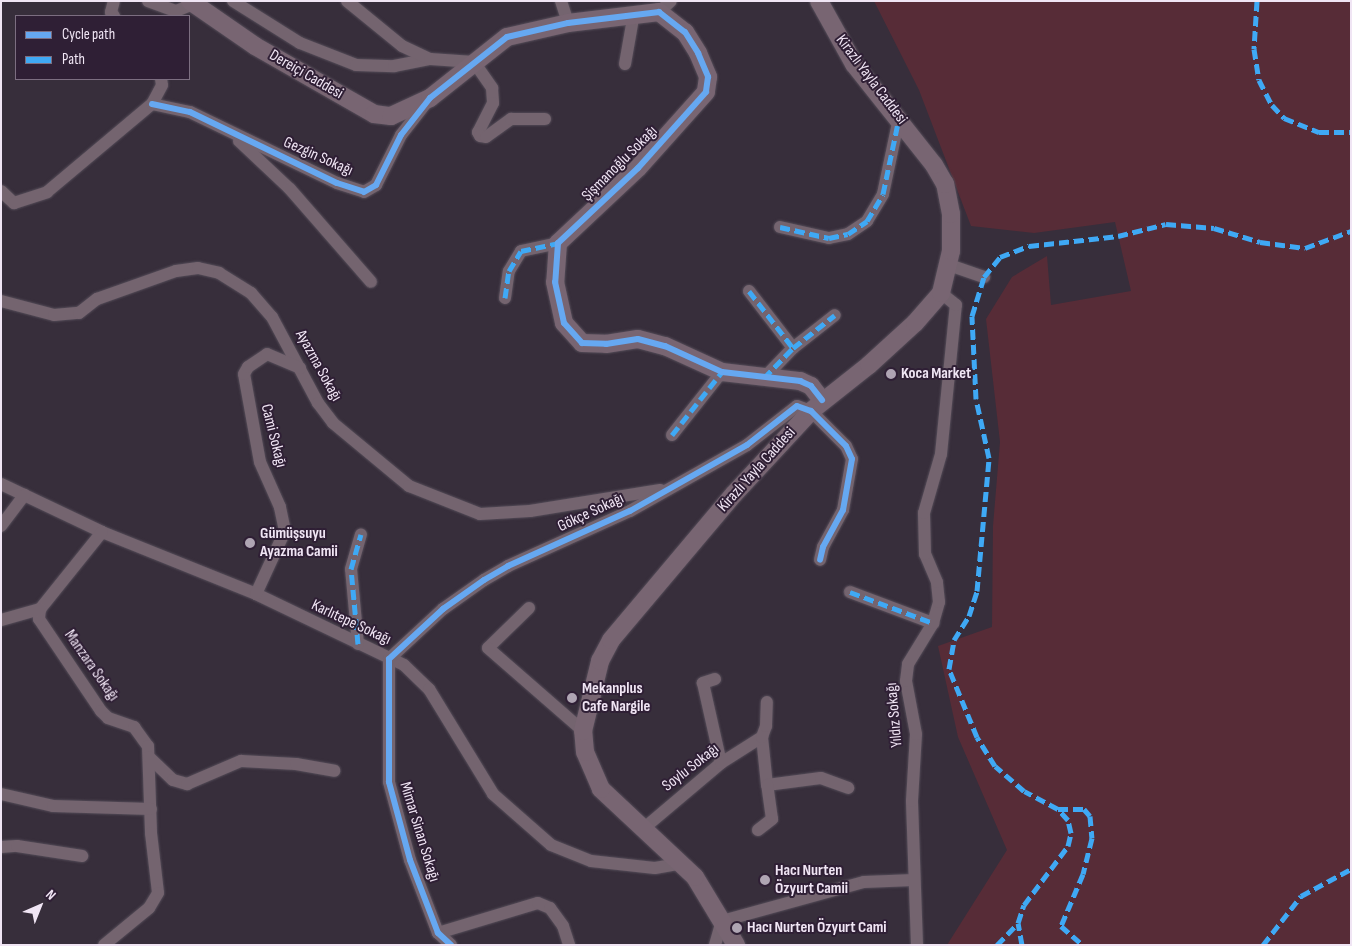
<!DOCTYPE html>
<meta charset="utf-8">
<style>
body{margin:0}
#map{position:relative;width:1352px;height:946px;overflow:hidden;background:#372e3b;font-family:"Sofia Sans Condensed",sans-serif}
div>[style]{position:absolute}
[style*='--x']{left:calc(var(--x)*1px);top:calc(var(--y)*1px);width:calc(var(--w)*1px);rotate:calc(var(--a)*1deg)}
.green>*{inset:0;background:#572c37}
.roads{filter:drop-shadow(0 0 1px #544c58) drop-shadow(0 0 1px #544c58)}
.street>*{height:12px;margin:-6px;padding:0 6px;transform-origin:6px;border-radius:6px;background:#74646f}
.secondary>*{height:18px;margin:-9px;padding:0 9px;transform-origin:9px;border-radius:9px;background:#786572}
.quiet>*{height:5px;margin-top:-2.5px;transform-origin:0;background:repeating-linear-gradient(90deg,#3fa9f5 0 10px,transparent 0 15px)}
.cycleway>*{height:6px;margin:-3px;padding:0 3px;transform-origin:3px;border-radius:3px;background:#66a8f1}
.dots>*{width:14px;height:14px;translate:-50% -50%;box-sizing:border-box;border:2px solid #2f1f35;border-radius:50%}
span{translate:-50% -50%;white-space:nowrap;text-align:center;line-height:1.15;-webkit-text-stroke:4px #2f1f35;paint-order:stroke}
.street-label{font-size:16px;color:#f0e5f4}
.poi-label{font-size:16px;color:#f0e5f4;font-weight:700}
.left{translate:0 -50%;text-align:left}
.frame{position:absolute;inset:0;border:2px solid #f0e5f4;pointer-events:none}
.legend{position:absolute;left:15px;top:15px;width:175px;height:65px;box-sizing:border-box;background:#2f1f35;border:1px solid #7c6e81;margin:0;padding:6px 9px;list-style:none;font-size:15px;color:#f0e5f4}
.legend li{display:flex;align-items:center;gap:10px;height:25px}
.legend b{width:25px;border:1px solid #7c6e81}
.north{position:absolute;left:15px;top:881px;width:50px;height:50px;-webkit-text-stroke:4px #2f1f35;paint-order:stroke;rotate:44deg;font-size:14px;font-weight:700;line-height:20px;text-align:center;color:#f0e5f4}
.north::after{content:'';display:block;margin:auto;width:18px;height:22px;background:#f0e5f4;clip-path:polygon(50% 0,100% 100%,50% 72%,0 100%)}
</style>
<div id="map">
<div class="green">
<i style="clip-path:polygon(874px 1px,1351px 1px,1351px 945px,947px 945px,1007px 850px,958px 737px,938px 646px,992px 627px,993px 526px,1000px 442px,986px 319px,1012px 277px,1047px 256px,1051px 305px,1131px 291px,1115px 222px,1034px 233px,971px 226px,919px 90px)"></i>
</div>
<div class="roads">
<div class="street">
<i style="--x:148;--y:1;--w:30;--a:20"></i>
<i style="--x:176;--y:11;--w:18;--a:-22"></i>
<i style="--x:233;--y:1;--w:79;--a:32.1"></i>
<i style="--x:300;--y:43;--w:60;--a:21.4"></i>
<i style="--x:356;--y:65;--w:38;--a:2"></i>
<i style="--x:394;--y:66;--w:37;--a:-11"></i>
<i style="--x:347;--y:1;--w:71;--a:39.3"></i>
<i style="--x:402;--y:46;--w:31;--a:25"></i>
<i style="--x:430;--y:59;--w:44;--a:3.9"></i>
<i style="--x:474;--y:62;--w:32;--a:55"></i>
<i style="--x:492;--y:88;--w:15;--a:86"></i>
<i style="--x:493;--y:103;--w:33;--a:117"></i>
<i style="--x:478;--y:132;--w:4;--a:63"></i>
<i style="--x:480;--y:136;--w:6;--a:9"></i>
<i style="--x:486;--y:137;--w:31;--a:-36"></i>
<i style="--x:511;--y:119;--w:34;--a:0"></i>
<i style="--x:561;--y:1;--w:23;--a:72"></i>
<i style="--x:659;--y:12;--w:16;--a:-43"></i>
<i style="--x:114;--y:16;--w:5;--a:-127"></i>
<i style="--x:111;--y:12;--w:11;--a:-75"></i>
<i style="--x:625;--y:64;--w:52;--a:-80"></i>
<i style="--x:152;--y:104;--w:39;--a:12"></i>
<i style="--x:190;--y:112;--w:163;--a:25.8"></i>
<i style="--x:337;--y:183;--w:28;--a:18"></i>
<i style="--x:364;--y:192;--w:14;--a:-30"></i>
<i style="--x:376;--y:185;--w:56;--a:-63.4"></i>
<i style="--x:401;--y:135;--w:39;--a:-52"></i>
<i style="--x:239;--y:141;--w:70;--a:43.3"></i>
<i style="--x:290;--y:189;--w:123;--a:48.9"></i>
<i style="--x:1;--y:191;--w:18;--a:43"></i>
<i style="--x:14;--y:203;--w:35;--a:-18"></i>
<i style="--x:47;--y:192;--w:137;--a:-40"></i>
<i style="--x:152;--y:104;--w:21;--a:-62"></i>
<i style="--x:162;--y:85;--w:6;--a:-99"></i>
<i style="--x:780;--y:227;--w:50;--a:12.7"></i>
<i style="--x:829;--y:238;--w:19;--a:-12"></i>
<i style="--x:848;--y:234;--w:23;--a:-34"></i>
<i style="--x:867;--y:221;--w:31;--a:-59"></i>
<i style="--x:883;--y:194;--w:78;--a:-78.1"></i>
<i style="--x:949;--y:265;--w:37;--a:19"></i>
<i style="--x:749;--y:291;--w:72;--a:52.3"></i>
<i style="--x:505;--y:298;--w:27;--a:-82"></i>
<i style="--x:509;--y:271;--w:23;--a:-59"></i>
<i style="--x:521;--y:251;--w:38;--a:-12"></i>
<i style="--x:1;--y:301;--w:55;--a:14.8"></i>
<i style="--x:54;--y:315;--w:25;--a:-5"></i>
<i style="--x:79;--y:313;--w:23;--a:-38"></i>
<i style="--x:97;--y:299;--w:84;--a:-19.5"></i>
<i style="--x:176;--y:271;--w:22;--a:-8"></i>
<i style="--x:198;--y:268;--w:22;--a:13"></i>
<i style="--x:219;--y:273;--w:38;--a:32"></i>
<i style="--x:251;--y:293;--w:32;--a:49"></i>
<i style="--x:272;--y:317;--w:98;--a:61.9"></i>
<i style="--x:318;--y:403;--w:25;--a:53"></i>
<i style="--x:333;--y:423;--w:99;--a:39.7"></i>
<i style="--x:409;--y:486;--w:76;--a:21.5"></i>
<i style="--x:480;--y:514;--w:50;--a:-3.4"></i>
<i style="--x:530;--y:511;--w:132;--a:-9.2"></i>
<i style="--x:764;--y:378;--w:42;--a:-46"></i>
<i style="--x:793;--y:348;--w:53;--a:-38.2"></i>
<i style="--x:672;--y:435;--w:80;--a:-51.6"></i>
<i style="--x:1;--y:484;--w:112;--a:25.4"></i>
<i style="--x:102;--y:532;--w:166;--a:21.9"></i>
<i style="--x:256;--y:594;--w:164;--a:25.6"></i>
<i style="--x:404;--y:665;--w:35;--a:44"></i>
<i style="--x:429;--y:689;--w:123;--a:58.6"></i>
<i style="--x:493;--y:794;--w:77;--a:41.3"></i>
<i style="--x:551;--y:845;--w:43;--a:21.8"></i>
<i style="--x:591;--y:861;--w:64;--a:6.2"></i>
<i style="--x:655;--y:868;--w:27;--a:-10"></i>
<i style="--x:1;--y:526;--w:39;--a:-53"></i>
<i style="--x:102;--y:532;--w:99;--a:128.8"></i>
<i style="--x:40;--y:609;--w:10;--a:96"></i>
<i style="--x:39;--y:619;--w:111;--a:56"></i>
<i style="--x:101;--y:711;--w:10;--a:45"></i>
<i style="--x:108;--y:718;--w:28;--a:19"></i>
<i style="--x:134;--y:727;--w:24;--a:54"></i>
<i style="--x:148;--y:746;--w:87;--a:88"></i>
<i style="--x:151;--y:833;--w:60;--a:83.3"></i>
<i style="--x:158;--y:893;--w:17;--a:121"></i>
<i style="--x:149;--y:908;--w:58;--a:140.6"></i>
<i style="--x:850;--y:592;--w:89;--a:20.5"></i>
<i style="--x:256;--y:594;--w:69;--a:-65.3"></i>
<i style="--x:285;--y:531;--w:25;--a:-102"></i>
<i style="--x:280;--y:507;--w:49;--a:-114"></i>
<i style="--x:260;--y:462;--w:89;--a:-100.3"></i>
<i style="--x:244;--y:374;--w:8;--a:-60"></i>
<i style="--x:248;--y:367;--w:23;--a:-34"></i>
<i style="--x:267;--y:354;--w:36;--a:23"></i>
<i style="--x:529;--y:608;--w:57;--a:135.7"></i>
<i style="--x:488;--y:648;--w:126;--a:41.1"></i>
<i style="--x:1;--y:620;--w:41;--a:-15.8"></i>
<i style="--x:358;--y:644;--w:75;--a:-95.3"></i>
<i style="--x:351;--y:569;--w:36;--a:-74"></i>
<i style="--x:715;--y:679;--w:13;--a:162"></i>
<i style="--x:703;--y:683;--w:82;--a:77.3"></i>
<i style="--x:762;--y:737;--w:48;--a:84.1"></i>
<i style="--x:767;--y:785;--w:54;--a:-7.4"></i>
<i style="--x:821;--y:778;--w:29;--a:20"></i>
<i style="--x:149;--y:757;--w:33;--a:44"></i>
<i style="--x:173;--y:780;--w:15;--a:16"></i>
<i style="--x:187;--y:784;--w:59;--a:-23.1"></i>
<i style="--x:241;--y:761;--w:55;--a:3.1"></i>
<i style="--x:296;--y:764;--w:39;--a:10"></i>
<i style="--x:1;--y:794;--w:53;--a:13"></i>
<i style="--x:53;--y:806;--w:98;--a:1.8"></i>
<i style="--x:643;--y:829;--w:102;--a:-40.2"></i>
<i style="--x:721;--y:763;--w:49;--a:-32.4"></i>
<i style="--x:762;--y:737;--w:12;--a:-70"></i>
<i style="--x:766;--y:726;--w:24;--a:-88"></i>
<i style="--x:758;--y:830;--w:18;--a:-38"></i>
<i style="--x:772;--y:819;--w:34;--a:-98"></i>
<i style="--x:1;--y:847;--w:16;--a:-4"></i>
<i style="--x:17;--y:846;--w:66;--a:8.7"></i>
<i style="--x:438;--y:933;--w:104;--a:-16.7"></i>
<i style="--x:538;--y:903;--w:13;--a:23"></i>
<i style="--x:550;--y:908;--w:22;--a:54"></i>
<i style="--x:563;--y:926;--w:20;--a:72"></i>
<i style="--x:451;--y:945;--w:18;--a:-137"></i>
<i style="--x:438;--y:933;--w:78;--a:-111"></i>
<i style="--x:410;--y:860;--w:81;--a:-105.1"></i>
<i style="--x:389;--y:782;--w:123;--a:-90"></i>
<i style="--x:389;--y:659;--w:74;--a:-42.8"></i>
<i style="--x:443;--y:609;--w:50;--a:-35.3"></i>
<i style="--x:484;--y:580;--w:28;--a:-30"></i>
<i style="--x:508;--y:566;--w:134;--a:-24.3"></i>
<i style="--x:630;--y:511;--w:134;--a:-29.4"></i>
<i style="--x:747;--y:445;--w:63;--a:-38"></i>
<i style="--x:797;--y:406;--w:15;--a:20"></i>
<i style="--x:811;--y:411;--w:49;--a:45"></i>
<i style="--x:846;--y:446;--w:14;--a:65"></i>
<i style="--x:852;--y:459;--w:52;--a:100"></i>
<i style="--x:843;--y:510;--w:42;--a:118.4"></i>
<i style="--x:823;--y:547;--w:13;--a:103"></i>
<i style="--x:715;--y:945;--w:25;--a:-74"></i>
<i style="--x:722;--y:921;--w:147;--a:-15.4"></i>
<i style="--x:864;--y:882;--w:50;--a:-2.3"></i>
<i style="--x:917;--y:945;--w:144;--a:-92"></i>
<i style="--x:912;--y:801;--w:67;--a:-86.6"></i>
<i style="--x:916;--y:734;--w:54;--a:-100.7"></i>
<i style="--x:906;--y:681;--w:17;--a:-83"></i>
<i style="--x:908;--y:664;--w:48;--a:-58.6"></i>
<i style="--x:933;--y:623;--w:22;--a:-74"></i>
<i style="--x:939;--y:602;--w:20;--a:-96"></i>
<i style="--x:937;--y:582;--w:30;--a:-113"></i>
<i style="--x:925;--y:554;--w:41;--a:-91.4"></i>
<i style="--x:924;--y:513;--w:61;--a:-73.9"></i>
<i style="--x:941;--y:454;--w:150;--a:-84.3"></i>
<i style="--x:956;--y:305;--w:19;--a:-141"></i>
</div>
<div class="secondary">
<i style="--x:190;--y:1;--w:79;--a:34.7"></i>
<i style="--x:255;--y:46;--w:137;--a:29.7"></i>
<i style="--x:374;--y:114;--w:17;--a:7"></i>
<i style="--x:391;--y:116;--w:43;--a:-24.8"></i>
<i style="--x:430;--y:98;--w:98;--a:-38.4"></i>
<i style="--x:507;--y:37;--w:63;--a:-12.9"></i>
<i style="--x:568;--y:23;--w:92;--a:-6.9"></i>
<i style="--x:659;--y:12;--w:33;--a:38"></i>
<i style="--x:685;--y:32;--w:25;--a:58"></i>
<i style="--x:698;--y:53;--w:26;--a:67"></i>
<i style="--x:708;--y:77;--w:15;--a:98"></i>
<i style="--x:706;--y:92;--w:102;--a:131.8"></i>
<i style="--x:638;--y:168;--w:110;--a:136.8"></i>
<i style="--x:558;--y:243;--w:39;--a:94"></i>
<i style="--x:555;--y:282;--w:42;--a:77.6"></i>
<i style="--x:564;--y:323;--w:27;--a:48"></i>
<i style="--x:582;--y:343;--w:24;--a:2"></i>
<i style="--x:606;--y:344;--w:32;--a:-9"></i>
<i style="--x:638;--y:339;--w:28;--a:15"></i>
<i style="--x:665;--y:346;--w:63;--a:24.5"></i>
<i style="--x:722;--y:372;--w:79;--a:6.6"></i>
<i style="--x:800;--y:381;--w:12;--a:24"></i>
<i style="--x:811;--y:386;--w:18;--a:52"></i>
<i style="--x:736;--y:945;--w:79;--a:-121.1"></i>
<i style="--x:695;--y:877;--w:129;--a:-136.9"></i>
<i style="--x:601;--y:789;--w:40;--a:-113.4"></i>
<i style="--x:585;--y:752;--w:21;--a:-95"></i>
<i style="--x:583;--y:731;--w:72;--a:-76.3"></i>
<i style="--x:600;--y:661;--w:24;--a:-62"></i>
<i style="--x:611;--y:640;--w:191;--a:-49.9"></i>
<i style="--x:734;--y:494;--w:113;--a:-47.1"></i>
<i style="--x:811;--y:411;--w:74;--a:-38.4"></i>
<i style="--x:869;--y:365;--w:62;--a:-42.4"></i>
<i style="--x:915;--y:323;--w:40;--a:-49"></i>
<i style="--x:941;--y:293;--w:43;--a:-76.6"></i>
<i style="--x:951;--y:251;--w:37;--a:-90"></i>
<i style="--x:951;--y:214;--w:31;--a:-101"></i>
<i style="--x:945;--y:184;--w:22;--a:-120"></i>
<i style="--x:934;--y:165;--w:129;--a:-128.4"></i>
<i style="--x:854;--y:64;--w:72;--a:-119.1"></i>
</div>
</div>
<div class="quiet">
<i style="--x:1257;--y:1;--w:48;--a:93.6"></i>
<i style="--x:1254;--y:49;--w:31;--a:81"></i>
<i style="--x:1259;--y:80;--w:28;--a:63"></i>
<i style="--x:1272;--y:105;--w:18;--a:47"></i>
<i style="--x:1284;--y:118;--w:38;--a:22"></i>
<i style="--x:1319;--y:132;--w:32;--a:0"></i>
<i style="--x:780;--y:227;--w:50;--a:12.7"></i>
<i style="--x:829;--y:238;--w:19;--a:-12"></i>
<i style="--x:848;--y:234;--w:23;--a:-34"></i>
<i style="--x:867;--y:221;--w:31;--a:-59"></i>
<i style="--x:883;--y:194;--w:78;--a:-78.1"></i>
<i style="--x:749;--y:291;--w:72;--a:52.3"></i>
<i style="--x:505;--y:298;--w:27;--a:-82"></i>
<i style="--x:509;--y:271;--w:23;--a:-59"></i>
<i style="--x:521;--y:251;--w:38;--a:-12"></i>
<i style="--x:764;--y:378;--w:42;--a:-46"></i>
<i style="--x:793;--y:348;--w:53;--a:-38.2"></i>
<i style="--x:672;--y:435;--w:80;--a:-51.6"></i>
<i style="--x:850;--y:592;--w:89;--a:20.5"></i>
<i style="--x:358;--y:644;--w:75;--a:-95.3"></i>
<i style="--x:351;--y:569;--w:36;--a:-74"></i>
<i style="--x:1058;--y:809;--w:26;--a:0"></i>
<i style="--x:1084;--y:809;--w:9;--a:49"></i>
<i style="--x:1090;--y:816;--w:22;--a:85"></i>
<i style="--x:1092;--y:838;--w:37;--a:104"></i>
<i style="--x:1083;--y:874;--w:56;--a:112.9"></i>
<i style="--x:1061;--y:926;--w:29;--a:41"></i>
<i style="--x:997;--y:945;--w:30;--a:-46"></i>
<i style="--x:1022;--y:945;--w:22;--a:-100"></i>
<i style="--x:1018;--y:923;--w:19;--a:-72"></i>
<i style="--x:1024;--y:905;--w:74;--a:-53.3"></i>
<i style="--x:1068;--y:846;--w:13;--a:-77"></i>
<i style="--x:1071;--y:833;--w:13;--a:-103"></i>
<i style="--x:1068;--y:820;--w:15;--a:-132"></i>
<i style="--x:1058;--y:809;--w:38;--a:-152"></i>
<i style="--x:1024;--y:791;--w:38;--a:-139"></i>
<i style="--x:995;--y:766;--w:34;--a:-122"></i>
<i style="--x:977;--y:737;--w:74;--a:-112.4"></i>
<i style="--x:949;--y:669;--w:29;--a:-80"></i>
<i style="--x:954;--y:640;--w:28;--a:-58"></i>
<i style="--x:969;--y:616;--w:26;--a:-72"></i>
<i style="--x:977;--y:591;--w:134;--a:-84.8"></i>
<i style="--x:989;--y:458;--w:60;--a:-102.4"></i>
<i style="--x:976;--y:399;--w:83;--a:-92.8"></i>
<i style="--x:972;--y:316;--w:41;--a:-72.9"></i>
<i style="--x:984;--y:277;--w:26;--a:-51"></i>
<i style="--x:1000;--y:257;--w:31;--a:-21"></i>
<i style="--x:1029;--y:246;--w:90;--a:-6.4"></i>
<i style="--x:1118;--y:236;--w:49;--a:-14"></i>
<i style="--x:1166;--y:224;--w:48;--a:4.8"></i>
<i style="--x:1214;--y:228;--w:48;--a:16.9"></i>
<i style="--x:1260;--y:242;--w:45;--a:7.6"></i>
<i style="--x:1305;--y:248;--w:49;--a:-20.3"></i>
<i style="--x:1263;--y:945;--w:62;--a:-52.2"></i>
<i style="--x:1301;--y:896;--w:57;--a:-28.4"></i>
</div>
<div class="cycleway">
<i style="--x:152;--y:104;--w:39;--a:12"></i>
<i style="--x:190;--y:112;--w:163;--a:25.8"></i>
<i style="--x:337;--y:183;--w:28;--a:18"></i>
<i style="--x:364;--y:192;--w:14;--a:-30"></i>
<i style="--x:376;--y:185;--w:56;--a:-63.4"></i>
<i style="--x:401;--y:135;--w:47;--a:-51.9"></i>
<i style="--x:430;--y:98;--w:98;--a:-38.4"></i>
<i style="--x:507;--y:37;--w:63;--a:-12.9"></i>
<i style="--x:568;--y:23;--w:92;--a:-6.9"></i>
<i style="--x:659;--y:12;--w:33;--a:38"></i>
<i style="--x:685;--y:32;--w:25;--a:58"></i>
<i style="--x:698;--y:53;--w:26;--a:67"></i>
<i style="--x:708;--y:77;--w:15;--a:98"></i>
<i style="--x:706;--y:92;--w:102;--a:131.8"></i>
<i style="--x:638;--y:168;--w:110;--a:136.8"></i>
<i style="--x:558;--y:243;--w:39;--a:94"></i>
<i style="--x:555;--y:282;--w:42;--a:77.6"></i>
<i style="--x:564;--y:323;--w:27;--a:48"></i>
<i style="--x:582;--y:343;--w:24;--a:2"></i>
<i style="--x:606;--y:344;--w:32;--a:-9"></i>
<i style="--x:638;--y:339;--w:28;--a:15"></i>
<i style="--x:665;--y:346;--w:63;--a:24.5"></i>
<i style="--x:722;--y:372;--w:79;--a:6.6"></i>
<i style="--x:800;--y:381;--w:12;--a:24"></i>
<i style="--x:811;--y:386;--w:18;--a:52"></i>
<i style="--x:451;--y:945;--w:18;--a:-137"></i>
<i style="--x:438;--y:933;--w:78;--a:-111"></i>
<i style="--x:410;--y:860;--w:81;--a:-105.1"></i>
<i style="--x:389;--y:782;--w:123;--a:-90"></i>
<i style="--x:389;--y:659;--w:74;--a:-42.8"></i>
<i style="--x:443;--y:609;--w:50;--a:-35.3"></i>
<i style="--x:484;--y:580;--w:28;--a:-30"></i>
<i style="--x:508;--y:566;--w:134;--a:-24.3"></i>
<i style="--x:630;--y:511;--w:134;--a:-29.4"></i>
<i style="--x:747;--y:445;--w:63;--a:-38"></i>
<i style="--x:797;--y:406;--w:15;--a:20"></i>
<i style="--x:811;--y:411;--w:49;--a:45"></i>
<i style="--x:846;--y:446;--w:14;--a:65"></i>
<i style="--x:852;--y:459;--w:52;--a:100"></i>
<i style="--x:843;--y:510;--w:42;--a:118.4"></i>
<i style="--x:823;--y:547;--w:13;--a:103"></i>
</div>
<div class="dots">
<i style="left:891px;top:374px;background:#afa5b3"></i>
<i style="left:250px;top:543px;background:#afa5b3"></i>
<i style="left:572px;top:698px;background:#afa5b3"></i>
<i style="left:765px;top:880px;background:#afa5b3"></i>
<i style="left:737px;top:928px;background:#afa5b3"></i>
</div>
<div class="street-label">
<span style="left:306px;top:75px;rotate:30deg">Dereiçi Caddesi</span>
<span style="left:871px;top:80px;rotate:53deg">Kirazlı Yayla Caddesi</span>
<span style="left:318px;top:157px;rotate:24deg">Gezgin Sokağı</span>
<span style="left:620px;top:164px;rotate:-45deg">Şişmanoğlu Sokağı</span>
<span style="left:318px;top:366px;rotate:61deg">Ayazma Sokağı</span>
<span style="left:273px;top:436px;rotate:76deg">Cami Sokağı</span>
<span style="left:757px;top:470px;rotate:-48deg">Kirazlı Yayla Caddesi</span>
<span style="left:591px;top:513px;rotate:-25deg">Gökçe Sokağı</span>
<span style="left:351px;top:623px;rotate:25deg">Karlıtepe Sokağı</span>
<span style="left:91px;top:666px;rotate:55deg">Manzara Sokağı</span>
<span style="left:895px;top:715px;rotate:-95deg">Yıldız Sokağı</span>
<span style="left:691px;top:768px;rotate:-38deg">Soylu Sokağı</span>
<span style="left:419px;top:832px;rotate:73deg">Mimar Sinan Sokağı</span>
</div>
<div class="poi-label">
<span class="left" style="left:901px;top:374px">Koca Market</span>
<span class="left" style="left:260px;top:543px">Gümüşsuyu<br>Ayazma Camii</span>
<span class="left" style="left:582px;top:698px">Mekanplus<br>Cafe Nargile</span>
<span class="left" style="left:775px;top:880px">Hacı Nurten<br>Özyurt Camii</span>
<span class="left" style="left:747px;top:928px">Hacı Nurten Özyurt Cami</span>
</div>
<div class="frame"></div>
<ul class="legend">
<li><b style="height:6px;background:#66a8f1"></b>Cycle path</li>
<li><b style="height:6px;background:#3fa9f5"></b>Path</li>
</ul>
<div class="north">N</div>
</div>
